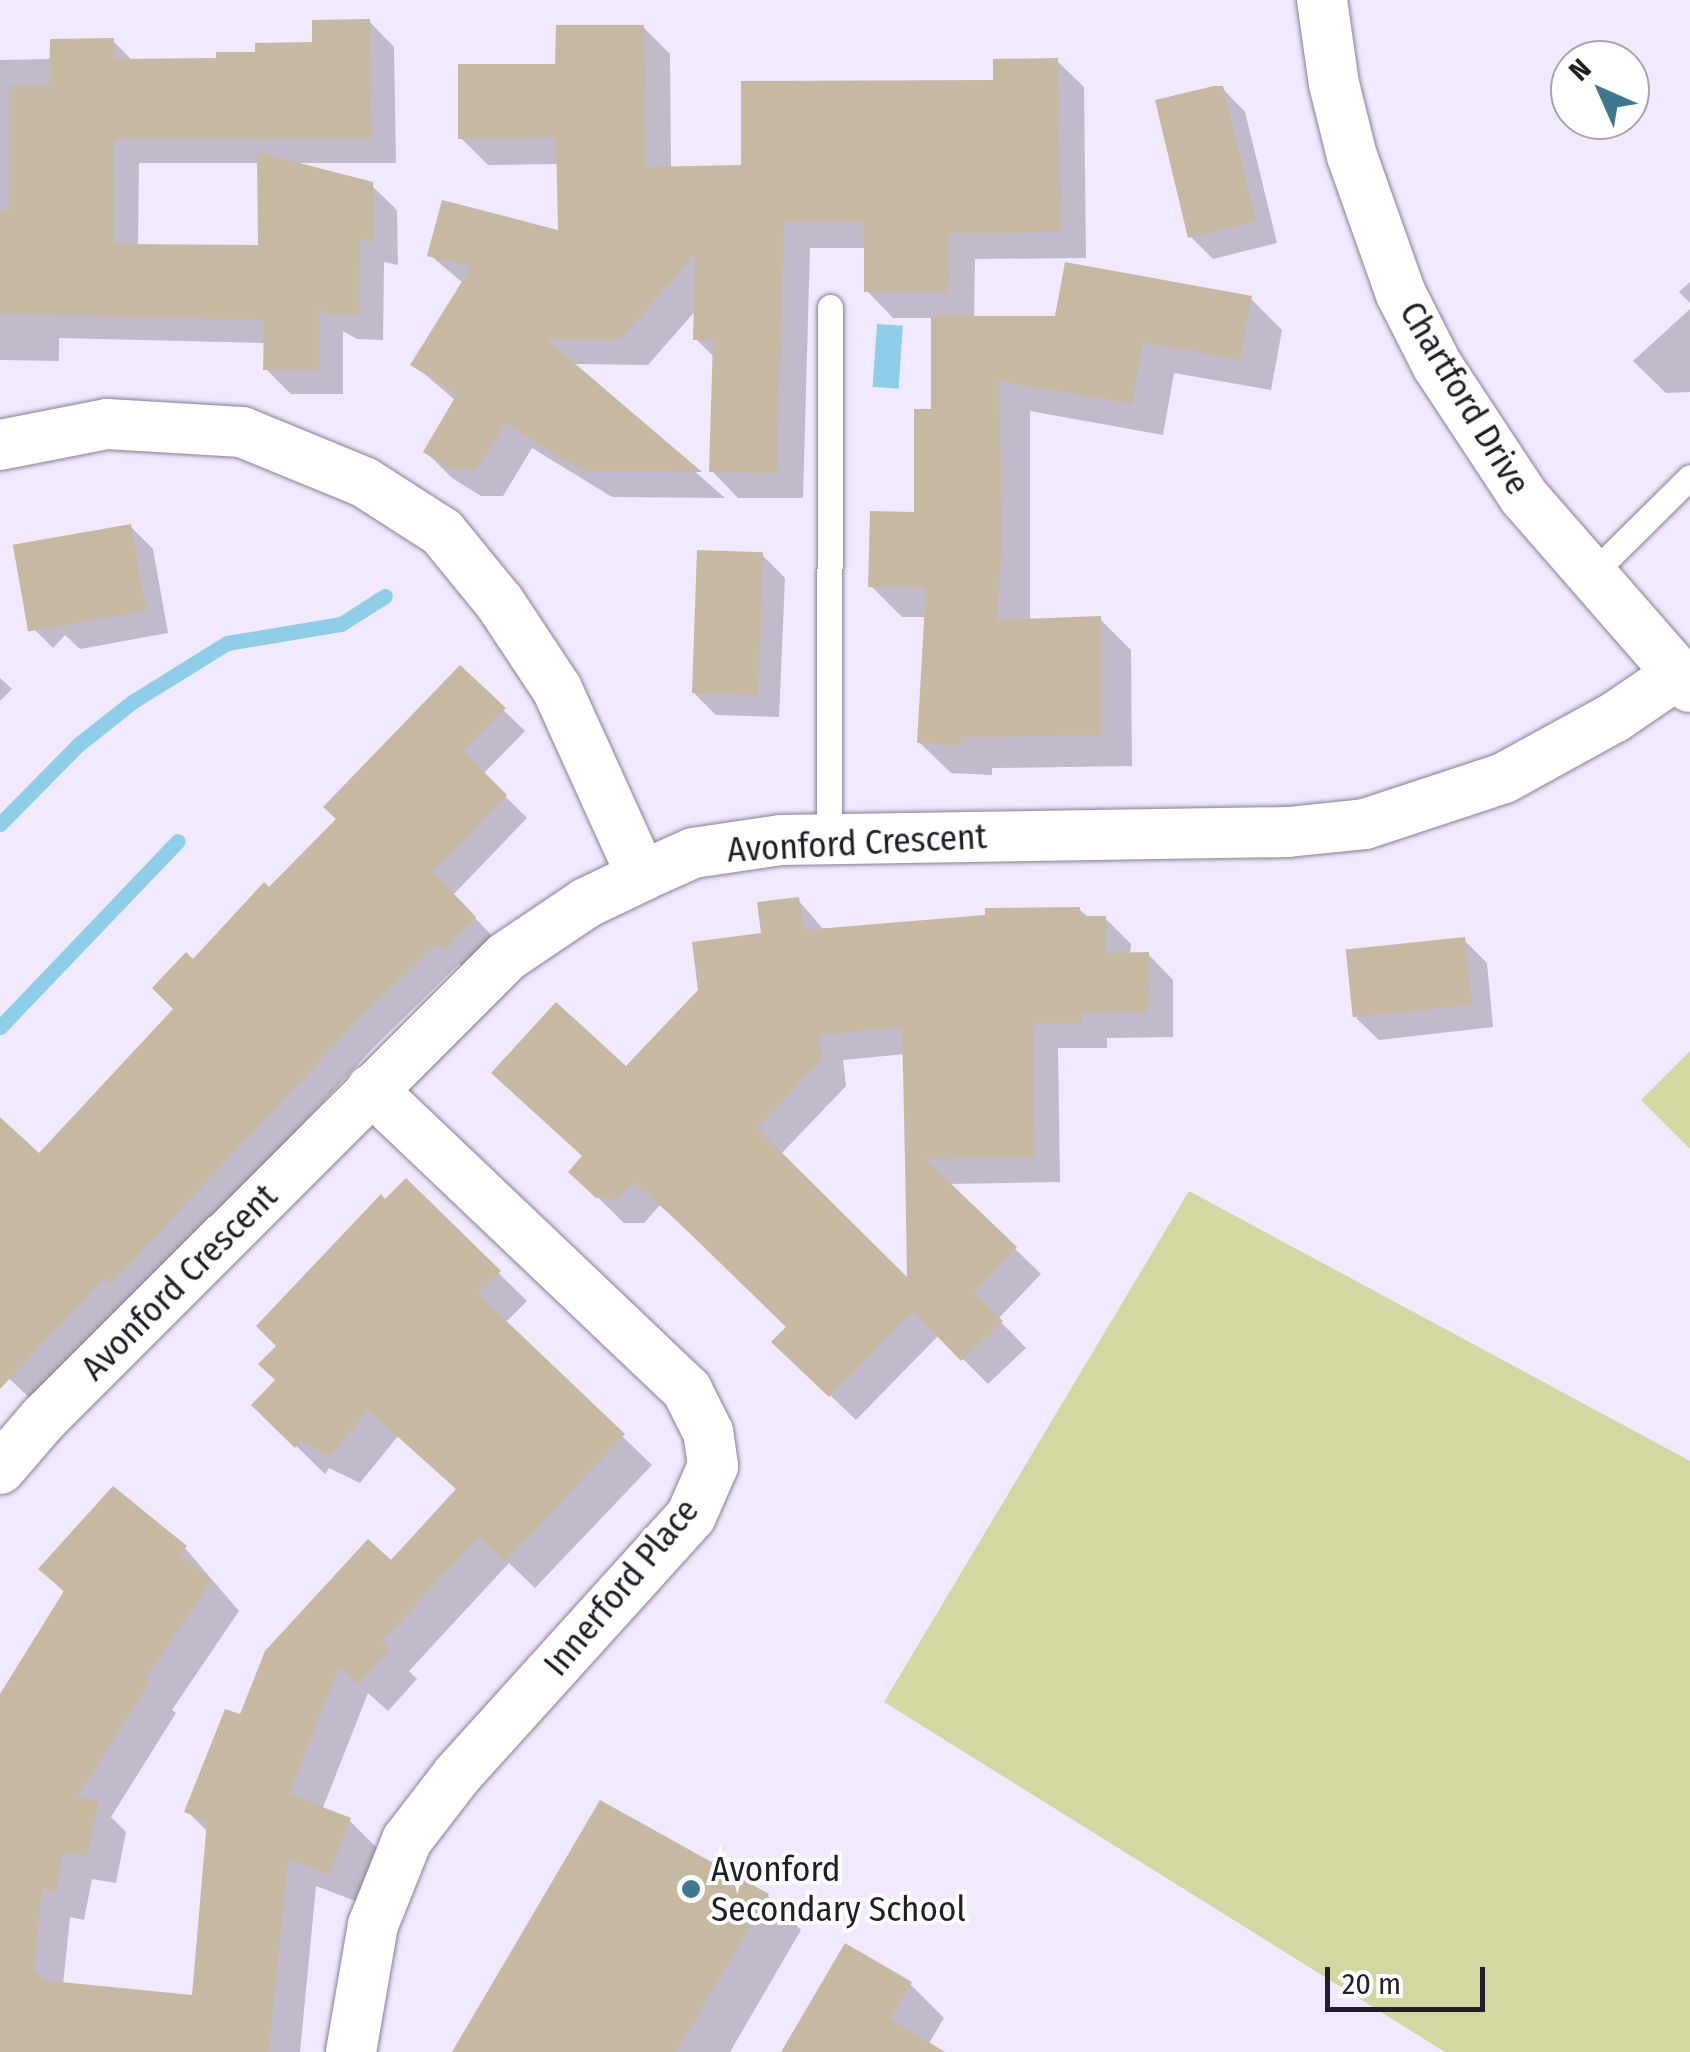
<!DOCTYPE html>
<style>
body{margin:0}
#map{position:relative;width:1690px;height:2052px;overflow:hidden;background:#f1e9fe;font-family:"Fira Sans Condensed",sans-serif}
div>[style]{position:absolute}
[style*='--x']{left:calc(var(--x)*1px);top:calc(var(--y)*1px);width:calc(var(--w)*1px);rotate:calc(var(--a)*1deg)}
.green>*{inset:0;background:#d3d7a2}
.water>*{inset:0;background:#8ecee8;transform-origin:0 0}
.shadow>*{inset:0;background:#0003}
.stream>*{height:15px;margin:-7.5px;padding:0 7.5px;transform-origin:7.5px;border-radius:7.5px;background:#8ecee8}
.building>*{inset:0;background:#c7b8a1;transform-origin:0 0}
.roads{filter:drop-shadow(0 0 2px #887f96) drop-shadow(0 0 2px #887f96)}
.lane>*{height:25px;margin:-12.5px;padding:0 12.5px;transform-origin:12.5px;border-radius:12.5px;background:#fff}
.street>*{height:50px;margin:-25px;padding:0 25px;transform-origin:25px;border-radius:25px;background:#fff}
.dots>*{width:28px;height:28px;translate:-50% -50%;box-sizing:border-box;border:5px solid #fff;border-radius:50%}
span{translate:-50% -50%;white-space:nowrap;text-align:center;line-height:1.15;-webkit-text-stroke:8px #fff;paint-order:stroke}
.street-label{font-size:35px;color:#221e27}
.poi-label{font-size:35px;color:#221e27}
.left{translate:0 -50%;text-align:left}
.north{position:absolute;left:1550px;top:40px;width:100px;height:100px;box-sizing:border-box;background:#fff;border:2px solid #a7a5a9;border-radius:50%;rotate:315deg;font-size:28px;font-weight:700;line-height:40px;text-align:center;color:#221e27}
.north::after{content:'';display:block;margin:auto;width:35px;height:45px;background:#3d7890;clip-path:polygon(50% 0,100% 100%,50% 72%,0 100%)}
.scale{position:absolute;left:1325px;top:1967px;width:160px;height:45px;box-sizing:border-box;border:5px solid #221e27;border-top:0;padding-left:12px;font-size:30px;line-height:35px;white-space:nowrap;color:#221e27;-webkit-text-stroke:8px #fff;paint-order:stroke}
</style>
<div id="map">
<div class="green">
<i style="clip-path:polygon(1690px 1051px,1690px 1149px,1641px 1100px)"></i>
<i style="clip-path:polygon(1189px 1191px,1690px 1461px,1690px 2052px,1445px 2052px,884px 1702px)"></i>
</div>
<div class="water">
<i style="left:877px;top:324px;width:26px;height:63px;rotate:4deg"></i>
</div>
<div class="shadow">
<i style="clip-path:polygon(evenodd,369px 21px,394px 47px,396px 163px,295px 163px,371px 185px,397px 210px,398px 265px,384px 262px,383px 340px,357px 339px,343px 331px,343px 394px,291px 394px,266px 369px,266px 343px,59px 338px,59px 361px,0 360px,0 60px,52px 59px,113px 41px,133px 61px,219px 61px,315px 45px,369px 21px,139px 163px,260px 163px,261px 248px,138px 247px,139px 163px)"></i>
<i style="clip-path:polygon(643px 27px,670px 54px,671px 169px,743px 168px,1057px 61px,1084px 87px,1086px 258px,975px 259px,974px 319px,1057px 319px,1250px 298px,1282px 330px,1271px 390px,1174px 373px,1163px 435px,1030px 411px,1030px 621px,1100px 619px,1131px 650px,1132px 766px,992px 768px,992px 775px,951px 773px,919px 742px,926px 617px,902px 617px,871px 586px,917px 514px,933px 411px,933px 318px,893px 318px,867px 291px,866px 248px,810px 248px,803px 498px,738px 498px,712px 471px,715px 358px,696px 339px,696px 310px,648px 365px,572px 364px,725px 498px,612px 497px,532px 448px,503px 496px,481px 496px,452px 478px,426px 452px,456px 401px,413px 364px,463px 283px,430px 255px,560px 234px,559px 164px,488px 165px,461px 138px,558px 67px)"></i>
<i style="clip-path:polygon(1223px 89px,1245px 112px,1277px 243px,1213px 259px,1190px 236px)"></i>
<i style="clip-path:polygon(1690px 282px,1690px 303px,1679px 292px)"></i>
<i style="clip-path:polygon(1690px 309px,1690px 392px,1666px 393px,1633px 361px)"></i>
<i style="clip-path:polygon(130px 526px,153px 549px,168px 633px,80px 649px,65px 635px,53px 648px,31px 626px)"></i>
<i style="clip-path:polygon(762px 555px,785px 578px,779px 717px,716px 715px,693px 692px)"></i>
<i style="clip-path:polygon(460px 668px,525px 731px,483px 774px,527px 818px,453px 895px,496px 940px,467px 971px,459px 964px,375px 1046px,135px 1304px,128px 1298px,35px 1403px,0 1370px,0 1120px,39px 1156px,176px 1010px,193px 962px,339px 819px)"></i>
<i style="clip-path:polygon(0 678px,12px 689px,0 701px)"></i>
<i style="clip-path:polygon(evenodd,798px 900px,824px 930px,1079px 909px,1089px 918px,1105px 918px,1131px 944px,1130px 955px,1148px 954px,1173px 980px,1173px 1037px,1107px 1038px,1107px 1048px,1058px 1048px,1060px 1182px,948px 1184px,1041px 1274px,998px 1319px,1026px 1348px,988px 1384px,939px 1335px,856px 1420px,775px 1342px,789px 1327px,660px 1205px,644px 1223px,624px 1223px,571px 1171px,584px 1157px,626px 1070px,798px 900px,905px 1054px,910px 1283px,780px 1155px,846px 1086px,843px 1060px,905px 1054px)"></i>
<i style="clip-path:polygon(1464px 940px,1487px 963px,1493px 1027px,1379px 1040px,1356px 1018px)"></i>
<i style="clip-path:polygon(406px 1182px,527px 1301px,505px 1323px,652px 1465px,535px 1588px,509px 1563px,409px 1671px,417px 1679px,388px 1711px,368px 1693px,322px 1810px,349px 1820px,378px 1849px,358px 1902px,316px 1886px,300px 2052px,0 2052px,0 1724px,66px 1594px,41px 1569px,185px 1548px,239px 1611px,172px 1710px,176px 1713px,111px 1817px,126px 1832px,116px 1883px,92px 1879px,84px 1920px,70px 1917px,63px 1985px,194px 1998px,209px 1833px,187px 1811px,241px 1717px,458px 1490px,398px 1436px,360px 1483px,329px 1468px,325px 1474px,283px 1433px,279px 1346px,385px 1202px)"></i>
<i style="clip-path:polygon(601px 1803px,768px 1896px,801px 1930px,730px 2052px,455px 2052px)"></i>
<i style="clip-path:polygon(910px 1984px,944px 2018px,928px 2045px,940px 2052px,784px 2052px)"></i>
</div>
<div class="stream">
<i style="--x:0;--y:824;--w:112;--a:-45.4"></i>
<i style="--x:79;--y:744;--w:68;--a:-38.4"></i>
<i style="--x:132;--y:702;--w:112;--a:-31.8"></i>
<i style="--x:227;--y:643;--w:116;--a:-9.5"></i>
<i style="--x:341;--y:624;--w:52;--a:-32.5"></i>
<i style="--x:0;--y:1027;--w:257;--a:-46.3"></i>
</div>
<div class="building">
<i style="clip-path:polygon(370px 19px,372px 139px,114px 139px,114px 244px,258px 245px,257px 152px,373px 182px,374px 242px,360px 238px,359px 315px,329px 315px,319px 309px,319px 370px,263px 370px,264px 320px,0 314px,0 210px,9px 210px,9px 86px,49px 86px,50px 39px,114px 38px,115px 59px,216px 58px,216px 52px,255px 52px,255px 43px,312px 42px,312px 20px)"></i>
<i style="clip-path:polygon(556px 25px,644px 25px,645px 167px,741px 165px,741px 81px,993px 80px,993px 59px,1058px 58px,1061px 232px,949px 233px,948px 292px,864px 292px,864px 222px,784px 222px,777px 473px,709px 472px,713px 340px,693px 340px,695px 254px,621px 339px,546px 339px,702px 472px,583px 471px,505px 423px,476px 470px,452px 470px,423px 452px,457px 394px,410px 365px,471px 267px,427px 256px,442px 200px,558px 230px,556px 138px,458px 139px,458px 64px,555px 64px)"></i>
<i style="clip-path:polygon(1214px 86px,1223px 86px,1256px 221px,1188px 238px,1155px 100px)"></i>
<i style="clip-path:polygon(1065px 262px,1252px 296px,1240px 360px,1143px 342px,1132px 404px,999px 381px,1002px 543px,997px 620px,1101px 616px,1101px 735px,961px 737px,961px 745px,917px 743px,926px 587px,868px 587px,870px 511px,914px 512px,914px 409px,931px 409px,931px 316px,1055px 316px)"></i>
<i style="left:131px;top:524px;width:88px;height:120px;rotate:80deg"></i>
<i style="left:697px;top:550px;width:66px;height:143px;rotate:2deg"></i>
<i style="clip-path:polygon(460px 665px,506px 708px,463px 751px,507px 795px,433px 872px,476px 917px,444px 951px,436px 944px,353px 1025px,111px 1284px,104px 1278px,0 1389px,0 1117px,39px 1153px,173px 1009px,152px 988px,186px 952px,193px 959px,264px 882px,269px 887px,336px 819px,323px 807px)"></i>
<i style="clip-path:polygon(evenodd,799px 897px,804px 930px,985px 915px,985px 908px,1080px 907px,1080px 916px,1106px 916px,1106px 953px,1149px 952px,1148px 1012px,1082px 1013px,1082px 1023px,1033px 1023px,1035px 1157px,925px 1159px,1017px 1247px,974px 1292px,1003px 1321px,961px 1361px,913px 1311px,829px 1397px,771px 1342px,786px 1327px,672px 1216px,633px 1182px,618px 1199px,596px 1198px,568px 1172px,582px 1156px,491px 1073px,556px 1002px,626px 1066px,698px 990px,692px 942px,761px 933px,757px 902px,799px 897px,902px 1027px,905px 1160px,907px 1277px,757px 1128px,821px 1060px,819px 1035px,902px 1027px)"></i>
<i style="left:1465px;top:937px;width:68px;height:120px;rotate:84deg"></i>
<i style="clip-path:polygon(406px 1178px,501px 1271px,478px 1294px,625px 1434px,505px 1562px,479px 1536px,382px 1641px,390px 1649px,358px 1684px,339px 1667px,289px 1794px,351px 1818px,329px 1875px,288px 1859px,269px 2052px,0 2052px,0 1694px,64px 1591px,38px 1569px,113px 1486px,187px 1546px,180px 1554px,212px 1580px,144px 1681px,149px 1683px,77px 1797px,99px 1801px,87px 1856px,64px 1852px,56px 1892px,42px 1889px,34px 1972px,42px 1973px,41px 1980px,192px 1995px,207px 1821px,184px 1812px,225px 1709px,240px 1714px,265px 1651px,368px 1539px,391px 1560px,456px 1489px,368px 1410px,330px 1456px,300px 1441px,295px 1448px,251px 1405px,275px 1380px,258px 1364px,276px 1346px,256px 1326px,381px 1194px,385px 1199px)"></i>
<i style="clip-path:polygon(600px 1800px,769px 1894px,676px 2052px,452px 2052px)"></i>
<i style="clip-path:polygon(845px 1943px,912px 1982px,890px 2019px,945px 2052px,781px 2052px)"></i>
</div>
<div class="roads">
<div class="lane">
<i style="--x:1591;--y:575;--w:139;--a:-44.7"></i>
<i style="--x:829;--y:839;--w:532;--a:-89.89"></i>
</div>
<div class="street">
<i style="--x:1322;--y:0;--w:85;--a:81.9"></i>
<i style="--x:1334;--y:84;--w:74;--a:76"></i>
<i style="--x:1352;--y:156;--w:146;--a:70.5"></i>
<i style="--x:1401;--y:294;--w:80;--a:63.1"></i>
<i style="--x:1437;--y:365;--w:158;--a:56.6"></i>
<i style="--x:1524;--y:497;--w:252;--a:48.9"></i>
<i style="--x:0;--y:445;--w:109;--a:-11.1"></i>
<i style="--x:107;--y:424;--w:135;--a:3.4"></i>
<i style="--x:242;--y:432;--w:132;--a:22.3"></i>
<i style="--x:364;--y:482;--w:93;--a:32.7"></i>
<i style="--x:442;--y:532;--w:92;--a:50.8"></i>
<i style="--x:500;--y:603;--w:103;--a:56.5"></i>
<i style="--x:557;--y:689;--w:205;--a:65.6"></i>
<i style="--x:0;--y:1469;--w:66;--a:-49.3"></i>
<i style="--x:43;--y:1419;--w:654;--a:-44.94"></i>
<i style="--x:506;--y:957;--w:97;--a:-34"></i>
<i style="--x:586;--y:903;--w:62;--a:-25.7"></i>
<i style="--x:642;--y:876;--w:56;--a:-24.3"></i>
<i style="--x:693;--y:853;--w:89;--a:-8.4"></i>
<i style="--x:781;--y:840;--w:507;--a:-0.9"></i>
<i style="--x:1288;--y:832;--w:77;--a:-5.9"></i>
<i style="--x:1365;--y:824;--w:146;--a:-18.3"></i>
<i style="--x:1504;--y:778;--w:127;--a:-28.8"></i>
<i style="--x:1615;--y:717;--w:76;--a:-34.3"></i>
<i style="--x:351;--y:2052;--w:129;--a:-80.2"></i>
<i style="--x:373;--y:1925;--w:92;--a:-68.2"></i>
<i style="--x:407;--y:1840;--w:82;--a:-52.4"></i>
<i style="--x:457;--y:1775;--w:349;--a:-47.9"></i>
<i style="--x:691;--y:1516;--w:55;--a:-66.3"></i>
<i style="--x:713;--y:1466;--w:34;--a:-98"></i>
<i style="--x:708;--y:1432;--w:47;--a:-116.6"></i>
<i style="--x:687;--y:1390;--w:436;--a:-136.4"></i>
</div>
</div>
<div class="dots">
<i style="left:691px;top:1889px;background:#3d7890"></i>
</div>
<div class="street-label">
<span style="left:1465px;top:398px;rotate:59deg">Chartford Drive</span>
<span style="left:857px;top:843px;rotate:-3deg">Avonford Crescent</span>
<span style="left:179px;top:1282px;rotate:-45deg">Avonford Crescent</span>
<span style="left:621px;top:1587px;rotate:-50deg">Innerford Place</span>
</div>
<div class="poi-label">
<span class="left" style="left:711px;top:1889px">Avonford<br>Secondary School</span>
</div>
<div class="north">N</div>
<div class="scale">20 m</div>
</div>
